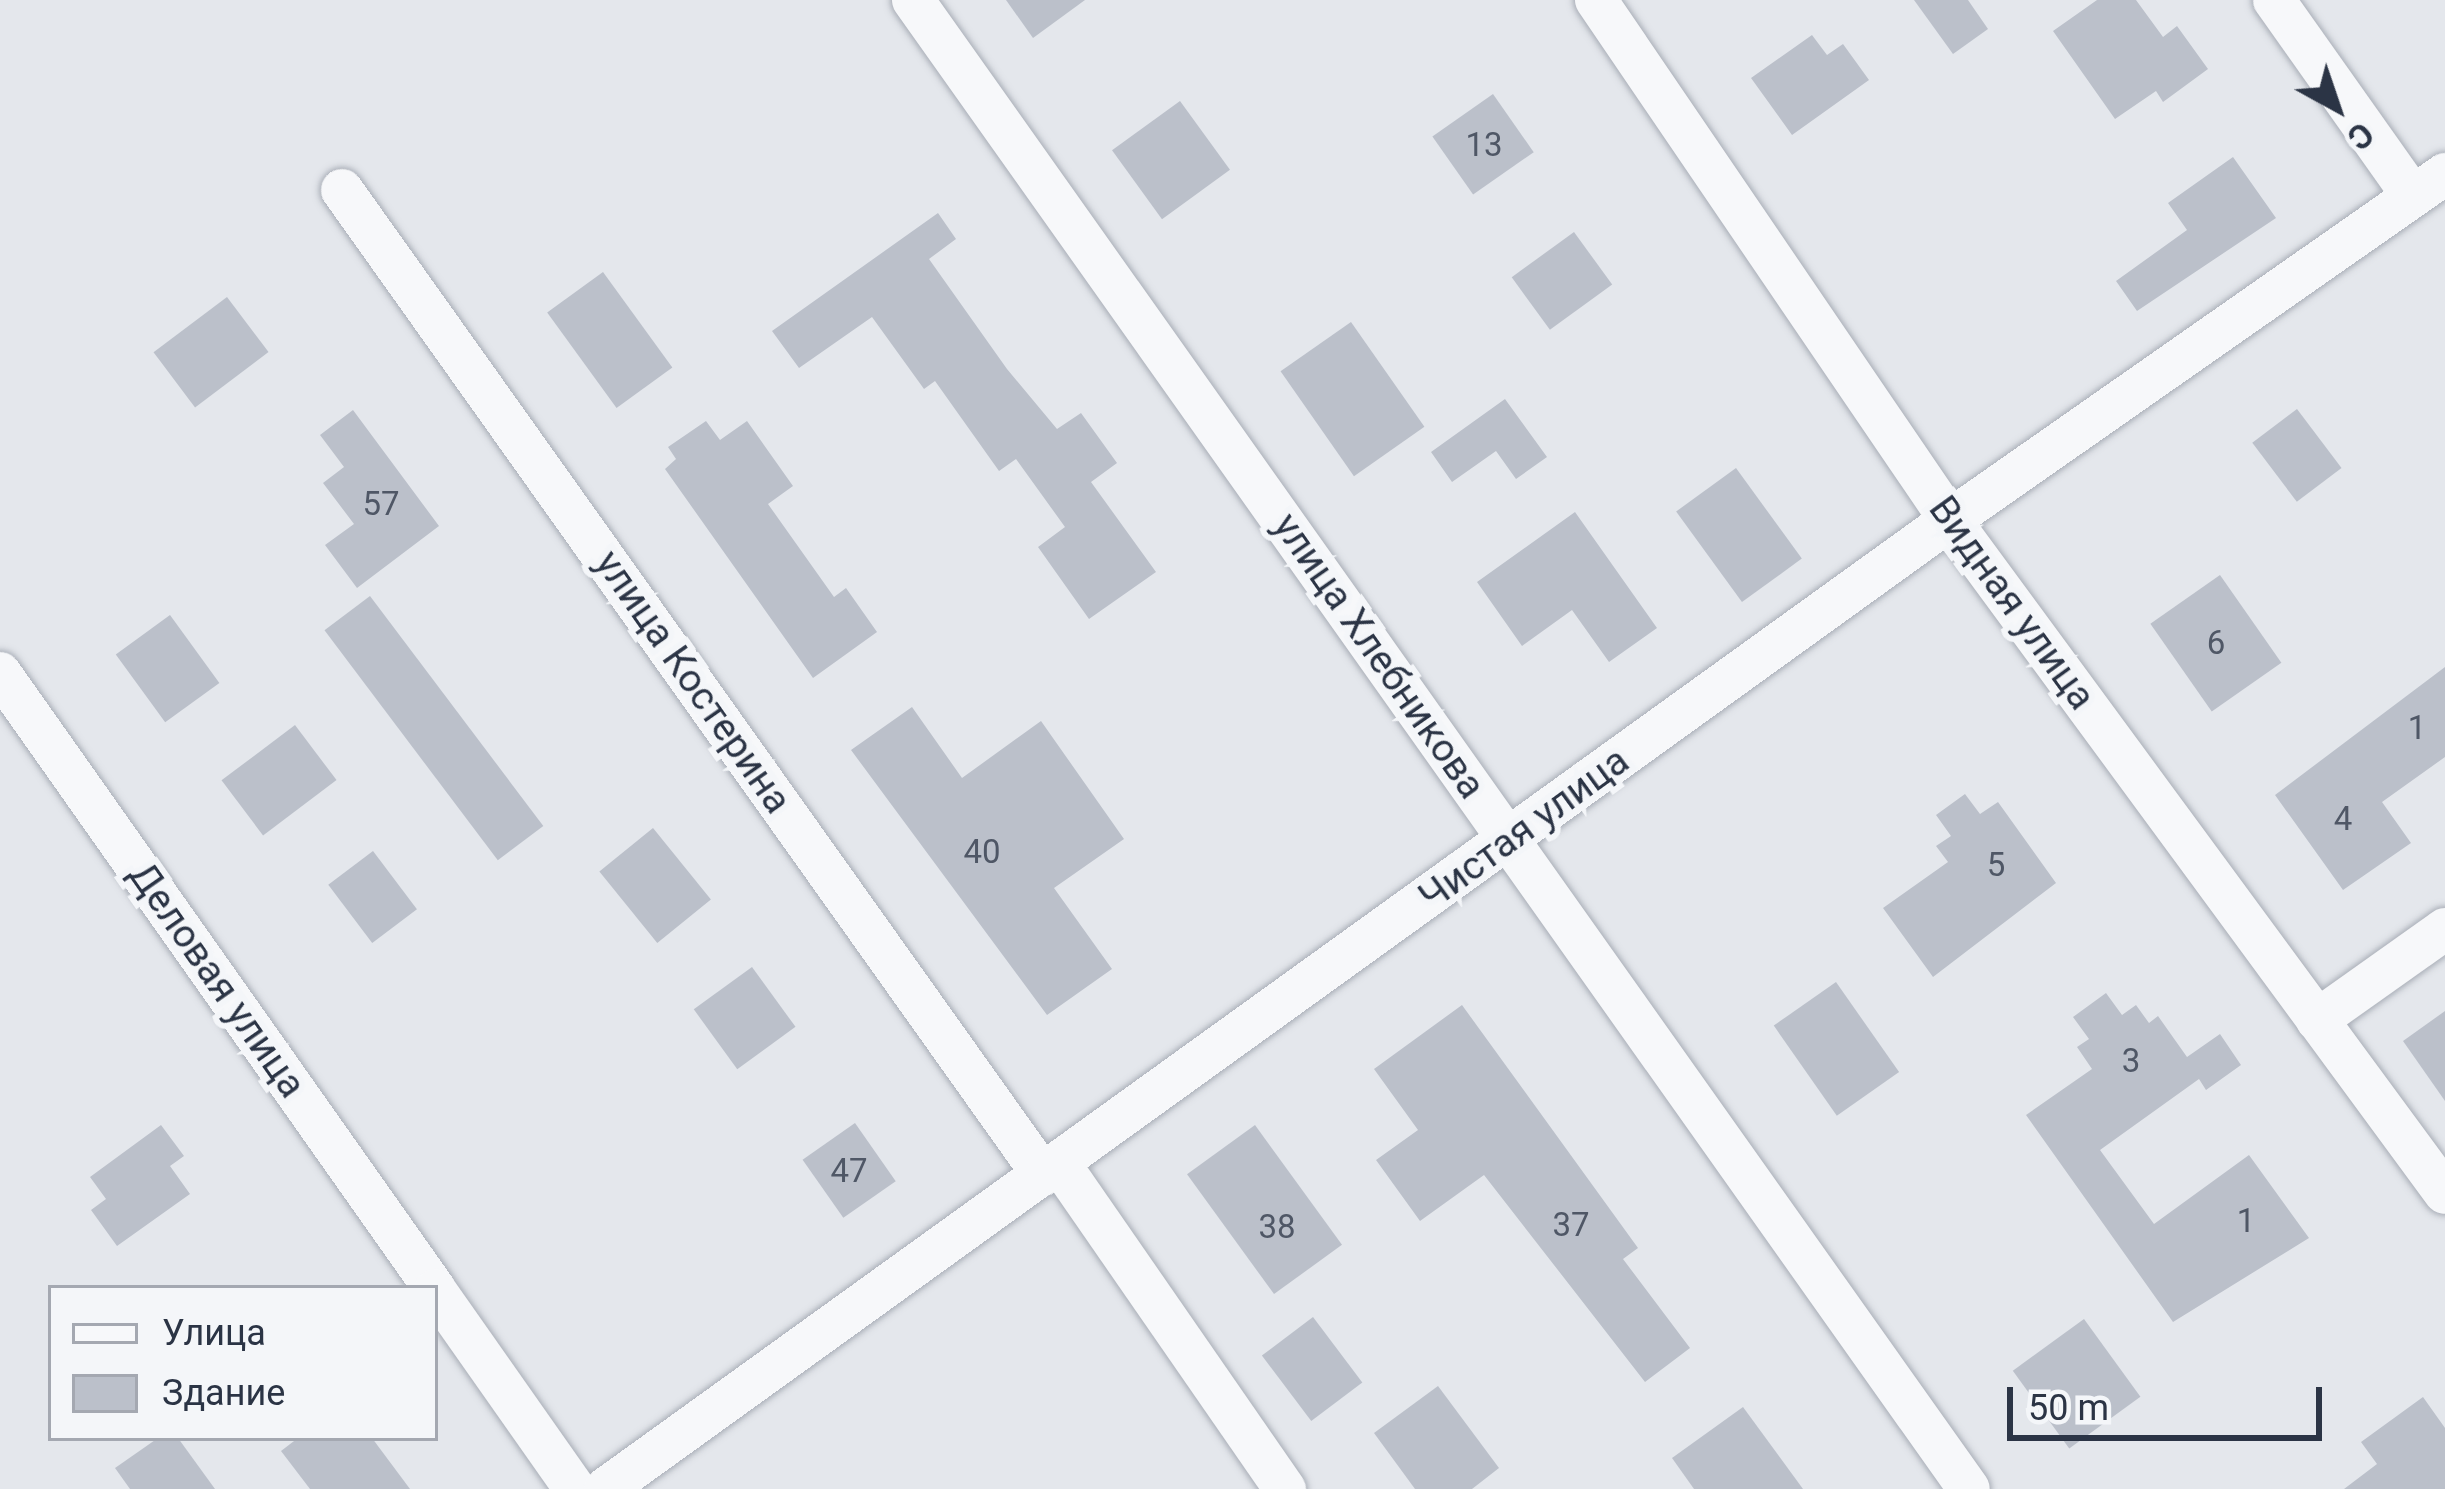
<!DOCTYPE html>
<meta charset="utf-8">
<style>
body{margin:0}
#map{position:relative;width:2445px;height:1489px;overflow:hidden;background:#e4e7ec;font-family:Roboto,sans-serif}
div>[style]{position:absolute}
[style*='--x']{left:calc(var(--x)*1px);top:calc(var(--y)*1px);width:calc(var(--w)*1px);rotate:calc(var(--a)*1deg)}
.building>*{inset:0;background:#bbc0ca;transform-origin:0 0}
.roads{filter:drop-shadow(0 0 3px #a9aeb7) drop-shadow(0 0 3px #a9aeb7)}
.street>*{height:42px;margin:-21px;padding:0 21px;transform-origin:21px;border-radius:21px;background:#f7f8fa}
span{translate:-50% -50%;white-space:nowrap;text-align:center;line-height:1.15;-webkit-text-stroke:12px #f4f6f9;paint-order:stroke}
.number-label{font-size:33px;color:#4f5766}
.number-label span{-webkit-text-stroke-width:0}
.street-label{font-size:39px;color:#2b3445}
.legend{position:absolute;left:48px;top:1285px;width:390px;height:156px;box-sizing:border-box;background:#f4f6f9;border:3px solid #a4a8b1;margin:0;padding:15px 21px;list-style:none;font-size:36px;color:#2b3445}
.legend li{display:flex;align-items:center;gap:24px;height:60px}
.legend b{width:60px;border:3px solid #a4a8b1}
.north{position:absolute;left:2277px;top:48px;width:120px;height:120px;-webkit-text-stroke:9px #f4f6f9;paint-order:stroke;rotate:140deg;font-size:33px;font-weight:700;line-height:48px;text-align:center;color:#2b3445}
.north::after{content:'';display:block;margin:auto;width:42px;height:54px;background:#2b3445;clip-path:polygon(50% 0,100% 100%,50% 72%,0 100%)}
.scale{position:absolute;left:2007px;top:1387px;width:315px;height:54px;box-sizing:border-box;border:6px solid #2b3445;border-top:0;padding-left:15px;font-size:36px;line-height:42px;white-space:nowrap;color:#2b3445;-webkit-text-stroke:9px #f4f6f9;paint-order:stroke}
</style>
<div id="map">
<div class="building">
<i style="clip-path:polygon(1006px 0,1085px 0,1033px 38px)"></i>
<i style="clip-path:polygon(1914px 0,1968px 0,1988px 29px,1953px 54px)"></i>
<i style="clip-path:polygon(2097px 0,2136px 0,2163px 37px,2177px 26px,2208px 69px,2163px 102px,2156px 91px,2115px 119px,2053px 31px)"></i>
<i style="clip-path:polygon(1812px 35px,1827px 55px,1843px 44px,1869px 80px,1792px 135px,1751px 78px)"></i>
<i style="left:1493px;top:94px;width:71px;height:74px;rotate:55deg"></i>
<i style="left:1180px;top:101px;width:85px;height:84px;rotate:54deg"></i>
<i style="clip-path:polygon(2233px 157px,2276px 218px,2137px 311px,2116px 281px,2187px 230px,2168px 203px)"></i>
<i style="clip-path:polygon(938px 213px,956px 239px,929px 259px,1007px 369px,1057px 429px,1081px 413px,1117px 463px,1091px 482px,1156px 572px,1089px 619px,1038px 547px,1065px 527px,1016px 459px,999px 471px,935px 381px,924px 389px,872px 317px,799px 368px,772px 331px)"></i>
<i style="left:1574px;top:232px;width:65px;height:77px;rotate:54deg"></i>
<i style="left:603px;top:272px;width:118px;height:69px;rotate:54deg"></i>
<i style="left:227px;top:297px;width:69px;height:92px;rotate:53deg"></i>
<i style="left:1351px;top:322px;width:128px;height:86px;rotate:55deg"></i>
<i style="clip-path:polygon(1505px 399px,1547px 457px,1516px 479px,1496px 451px,1452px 482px,1431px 452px)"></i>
<i style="left:2297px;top:409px;width:74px;height:56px;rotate:53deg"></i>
<i style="clip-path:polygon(353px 410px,439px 526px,357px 588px,325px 545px,354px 524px,323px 483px,344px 467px,320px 435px)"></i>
<i style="clip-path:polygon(706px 421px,720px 440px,747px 421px,793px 486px,768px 504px,834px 597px,846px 588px,877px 632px,813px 678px,665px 469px,676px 459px,668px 447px)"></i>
<i style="left:1736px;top:468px;width:112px;height:74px;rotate:54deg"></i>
<i style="clip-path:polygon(1575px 512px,1657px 628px,1609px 662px,1572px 610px,1522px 646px,1477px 582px)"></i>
<i style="left:2220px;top:575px;width:107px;height:85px;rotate:55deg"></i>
<i style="left:370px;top:596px;width:288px;height:57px;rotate:53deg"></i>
<i style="left:170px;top:615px;width:84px;height:67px;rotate:54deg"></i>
<i style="clip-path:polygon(2445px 667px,2445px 757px,2382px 802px,2411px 843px,2343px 890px,2275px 795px)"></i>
<i style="clip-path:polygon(912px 707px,962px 778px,1041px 721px,1124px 839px,1054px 888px,1112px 969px,1047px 1015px,851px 750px)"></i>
<i style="left:295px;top:725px;width:69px;height:92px;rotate:53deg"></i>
<i style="clip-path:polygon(1965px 794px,1980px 814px,1998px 802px,2056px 883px,1933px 977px,1883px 908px,1948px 862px,1936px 846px,1951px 836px,1936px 815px)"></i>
<i style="left:653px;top:828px;width:92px;height:69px;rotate:51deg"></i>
<i style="left:373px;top:851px;width:73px;height:56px;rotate:53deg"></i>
<i style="left:752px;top:967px;width:74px;height:72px;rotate:54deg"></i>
<i style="left:1836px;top:982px;width:110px;height:76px;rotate:55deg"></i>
<i style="clip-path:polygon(2106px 993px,2122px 1015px,2136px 1005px,2149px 1023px,2158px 1016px,2187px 1057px,2220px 1034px,2241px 1065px,2206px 1090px,2199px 1079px,2100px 1150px,2154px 1224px,2249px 1155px,2309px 1238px,2173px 1322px,2026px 1115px,2092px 1069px,2077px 1047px,2089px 1039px,2073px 1017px)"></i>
<i style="clip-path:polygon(1462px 1005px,1638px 1248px,1623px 1259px,1690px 1348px,1645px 1382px,1484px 1175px,1420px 1221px,1376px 1160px,1418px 1130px,1374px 1069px)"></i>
<i style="clip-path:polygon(2445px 1011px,2445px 1101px,2403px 1041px)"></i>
<i style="left:855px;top:1123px;width:71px;height:64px;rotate:55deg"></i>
<i style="clip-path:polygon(161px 1125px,184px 1156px,170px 1166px,190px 1194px,117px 1246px,91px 1210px,106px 1199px,90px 1177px)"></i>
<i style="left:1255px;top:1125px;width:148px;height:84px;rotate:54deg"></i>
<i style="left:1313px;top:1317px;width:82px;height:64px;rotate:53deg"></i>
<i style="left:2084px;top:1319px;width:96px;height:88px;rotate:54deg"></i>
<i style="clip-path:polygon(1438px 1386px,1499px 1468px,1472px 1489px,1415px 1489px,1374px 1433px)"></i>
<i style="clip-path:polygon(2423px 1397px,2445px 1428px,2445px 1489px,2344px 1489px,2377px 1464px,2361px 1442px)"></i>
<i style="clip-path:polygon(1743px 1407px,1803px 1489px,1694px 1489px,1672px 1458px)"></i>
<i style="clip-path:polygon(158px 1438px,178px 1438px,215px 1489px,130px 1489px,115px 1468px)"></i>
<i style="clip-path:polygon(298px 1438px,372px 1438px,410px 1489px,310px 1489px,281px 1451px)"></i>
</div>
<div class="roads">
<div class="street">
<i style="--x:913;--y:0;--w:1825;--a:54.66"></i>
<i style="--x:1596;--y:0;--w:629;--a:55.75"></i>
<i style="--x:1950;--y:520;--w:835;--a:53.67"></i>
<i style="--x:2274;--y:0;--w:240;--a:54.7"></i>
<i style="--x:342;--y:190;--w:1209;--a:54.56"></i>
<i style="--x:0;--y:673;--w:753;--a:54.79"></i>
<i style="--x:2317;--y:1020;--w:157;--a:-35.4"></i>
<i style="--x:1059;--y:1163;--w:397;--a:55.3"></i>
<i style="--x:435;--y:1290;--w:243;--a:54.9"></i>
<i style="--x:605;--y:1489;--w:1658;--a:-35.77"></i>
<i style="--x:1950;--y:520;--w:604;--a:-34.95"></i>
</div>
</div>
<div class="number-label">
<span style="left:1484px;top:145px">13</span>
<span style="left:381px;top:504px">57</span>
<span style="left:2216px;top:643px">6</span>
<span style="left:2417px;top:728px">1</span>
<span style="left:2343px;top:819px">4</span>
<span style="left:982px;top:852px">40</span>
<span style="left:1996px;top:865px">5</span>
<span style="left:2131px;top:1061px">3</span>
<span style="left:849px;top:1171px">47</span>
<span style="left:2246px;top:1221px">1</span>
<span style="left:1571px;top:1225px">37</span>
<span style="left:1277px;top:1227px">38</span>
</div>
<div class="street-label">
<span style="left:2012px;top:603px;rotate:54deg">Видная улица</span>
<span style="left:1379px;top:656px;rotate:55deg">улица Хлебникова</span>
<span style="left:693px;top:682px;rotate:55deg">улица Костерина</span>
<span style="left:1524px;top:829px;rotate:-36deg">Чистая улица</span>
<span style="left:217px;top:980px;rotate:55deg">Деловая улица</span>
</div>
<ul class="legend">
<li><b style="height:15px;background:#f7f8fa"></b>Улица</li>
<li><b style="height:33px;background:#bbc0ca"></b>Здание</li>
</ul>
<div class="north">С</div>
<div class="scale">50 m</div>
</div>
